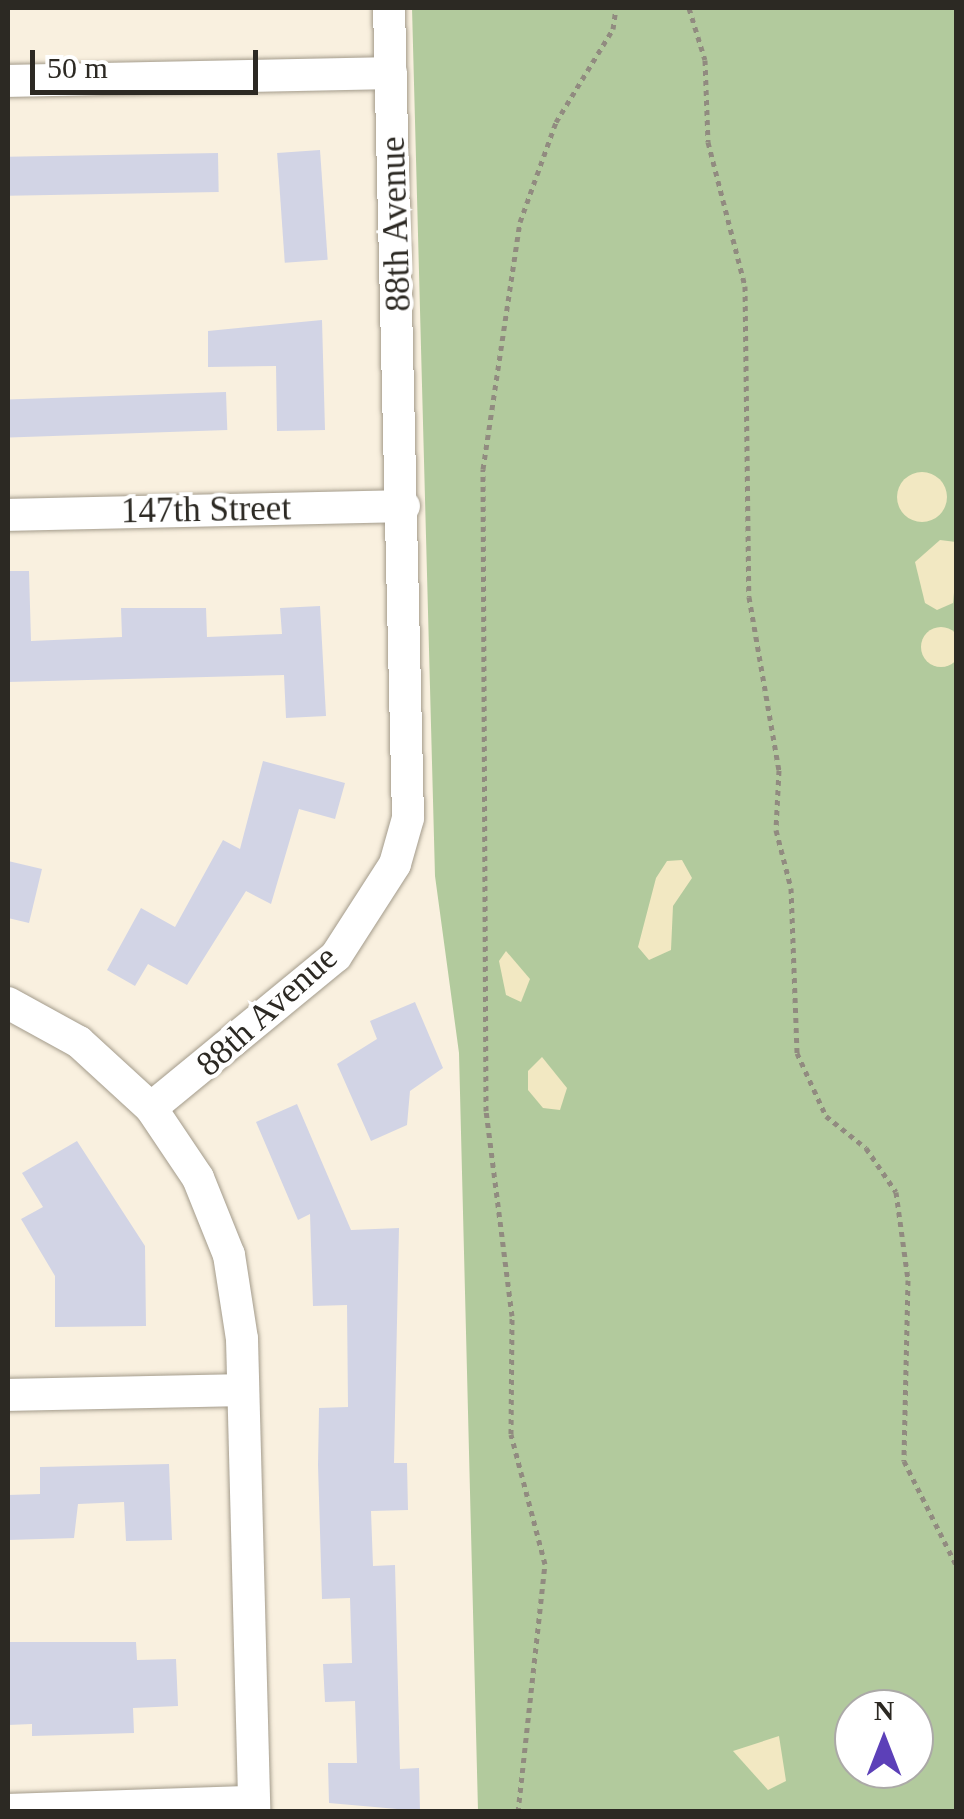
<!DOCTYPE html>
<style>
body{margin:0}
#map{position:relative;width:964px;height:1819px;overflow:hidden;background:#f9f0df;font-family:"Times New Roman",serif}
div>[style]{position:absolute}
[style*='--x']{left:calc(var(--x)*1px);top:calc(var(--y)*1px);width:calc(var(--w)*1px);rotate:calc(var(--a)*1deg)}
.green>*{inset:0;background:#b2ca9d}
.sand>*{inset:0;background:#f2e8c2}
.round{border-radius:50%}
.building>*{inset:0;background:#d2d4e5;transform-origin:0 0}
.path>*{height:5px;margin-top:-2.5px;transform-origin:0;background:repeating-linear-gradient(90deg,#918b80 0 5px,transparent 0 10px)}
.roads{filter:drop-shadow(0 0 2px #a39b8b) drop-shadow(0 0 2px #a39b8b)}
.minor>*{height:32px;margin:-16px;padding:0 16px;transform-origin:16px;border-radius:16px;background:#fff}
span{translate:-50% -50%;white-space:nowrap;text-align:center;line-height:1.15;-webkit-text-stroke:8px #fff;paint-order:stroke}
.street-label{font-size:35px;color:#2c2923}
.frame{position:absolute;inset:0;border:10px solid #2c2923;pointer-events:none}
.north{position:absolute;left:834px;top:1689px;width:100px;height:100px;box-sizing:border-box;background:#fff;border:2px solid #aba9a7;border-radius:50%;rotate:0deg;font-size:28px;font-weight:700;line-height:40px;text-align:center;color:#2c2923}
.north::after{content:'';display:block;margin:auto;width:35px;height:45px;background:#5c40b8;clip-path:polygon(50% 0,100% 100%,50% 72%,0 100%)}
.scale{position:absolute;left:30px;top:50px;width:228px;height:45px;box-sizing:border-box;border:5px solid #2c2923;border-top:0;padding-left:12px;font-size:30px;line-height:35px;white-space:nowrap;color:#2c2923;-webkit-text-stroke:8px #fff;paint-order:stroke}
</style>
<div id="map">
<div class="green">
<i style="clip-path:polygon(evenodd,412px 8px,956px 8px,956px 1811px,478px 1811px,459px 1053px,435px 876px,412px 8px,854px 1709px,914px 1709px,914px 1769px,854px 1769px,854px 1709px)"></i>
</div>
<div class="sand">
<i class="round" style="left:897px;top:472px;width:50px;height:50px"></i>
<i style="clip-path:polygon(940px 540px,956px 542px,956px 572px,953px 603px,937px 610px,925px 603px,915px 562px)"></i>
<i class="round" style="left:921px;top:627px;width:40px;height:40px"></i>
<i style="clip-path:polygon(682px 860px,692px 878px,673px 906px,671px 950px,649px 960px,638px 947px,656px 878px,667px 861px)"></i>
<i style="clip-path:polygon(506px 951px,530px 979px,521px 1002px,506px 995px,499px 961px)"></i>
<i style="clip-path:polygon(542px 1057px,567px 1088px,560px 1110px,543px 1108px,528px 1090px,528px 1071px)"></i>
<i style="clip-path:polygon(779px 1736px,786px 1781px,768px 1790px,733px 1751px)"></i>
</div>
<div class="building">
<i style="left:320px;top:150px;width:110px;height:43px;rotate:86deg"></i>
<i style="left:218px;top:153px;width:39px;height:210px;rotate:89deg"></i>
<i style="clip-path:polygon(322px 320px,325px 430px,277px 431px,276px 366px,208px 367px,208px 331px)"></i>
<i style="left:226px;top:392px;width:38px;height:218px;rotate:88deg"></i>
<i style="clip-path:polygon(8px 571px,29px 571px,31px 641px,122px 637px,121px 608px,206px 608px,207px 637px,282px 634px,280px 608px,320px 606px,326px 716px,286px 718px,284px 675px,8px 682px)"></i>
<i style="clip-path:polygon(263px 761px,345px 783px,335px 819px,299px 809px,271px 904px,246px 891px,187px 985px,148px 964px,135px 986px,107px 970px,141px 908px,175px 927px,223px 840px,240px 849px)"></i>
<i style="clip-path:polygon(8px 861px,42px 869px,29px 923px,8px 918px)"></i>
<i style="clip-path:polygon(415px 1002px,443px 1068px,410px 1091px,407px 1125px,371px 1141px,337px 1064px,377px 1039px,370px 1021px)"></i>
<i style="clip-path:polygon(297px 1104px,351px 1230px,399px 1228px,394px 1463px,407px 1463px,408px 1510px,371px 1511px,373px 1566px,395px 1565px,400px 1769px,419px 1768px,420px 1811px,329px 1803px,328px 1763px,357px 1763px,355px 1701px,325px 1702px,323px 1664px,352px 1663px,350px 1598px,322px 1599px,318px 1465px,319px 1408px,348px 1407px,347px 1305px,313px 1306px,310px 1214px,298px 1220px,256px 1122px)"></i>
<i style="clip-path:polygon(77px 1141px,145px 1246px,146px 1326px,55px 1327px,55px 1276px,21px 1219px,43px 1207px,22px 1173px)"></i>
<i style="clip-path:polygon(169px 1464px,172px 1540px,126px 1541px,124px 1502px,78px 1504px,74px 1538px,8px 1540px,8px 1495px,40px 1494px,40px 1467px)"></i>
<i style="clip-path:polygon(8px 1642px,136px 1642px,137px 1660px,176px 1659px,178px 1706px,133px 1708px,134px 1733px,32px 1736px,32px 1724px,8px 1725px)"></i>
</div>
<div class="path">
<i style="--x:689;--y:8;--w:54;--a:72.9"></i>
<i style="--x:705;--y:60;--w:82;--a:87.9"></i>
<i style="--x:708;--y:142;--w:149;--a:75.6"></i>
<i style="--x:745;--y:286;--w:311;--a:89.3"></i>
<i style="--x:749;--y:597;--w:176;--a:80.2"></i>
<i style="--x:779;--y:770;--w:60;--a:92.9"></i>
<i style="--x:776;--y:830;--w:60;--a:75.5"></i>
<i style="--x:791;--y:888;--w:165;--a:87.9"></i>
<i style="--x:797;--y:1053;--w:69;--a:65.3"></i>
<i style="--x:826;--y:1116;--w:51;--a:38.7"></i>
<i style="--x:866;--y:1148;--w:53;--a:55.7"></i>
<i style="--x:896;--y:1192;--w:89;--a:82.2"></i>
<i style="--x:908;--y:1280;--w:181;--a:91.3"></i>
<i style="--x:904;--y:1461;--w:116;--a:63.4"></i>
<i style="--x:518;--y:1812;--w:249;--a:-83.8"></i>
<i style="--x:545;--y:1564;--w:134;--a:-104.7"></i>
<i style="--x:511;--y:1434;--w:118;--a:-89.5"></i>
<i style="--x:512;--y:1316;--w:207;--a:-97.2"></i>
<i style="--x:486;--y:1111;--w:642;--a:-90.27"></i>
<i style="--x:483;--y:469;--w:250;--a:-81.5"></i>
<i style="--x:520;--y:222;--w:106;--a:-70.2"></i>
<i style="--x:556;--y:122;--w:109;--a:-58.5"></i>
<i style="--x:613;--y:29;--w:21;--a:-82"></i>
</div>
<div class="roads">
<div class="minor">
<i style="--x:8;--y:81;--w:383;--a:-1.2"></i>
<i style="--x:8;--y:515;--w:396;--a:-1.3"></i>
<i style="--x:8;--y:1003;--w:81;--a:28.8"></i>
<i style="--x:79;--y:1042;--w:98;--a:42.5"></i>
<i style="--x:151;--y:1108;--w:84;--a:56.1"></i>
<i style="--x:198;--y:1178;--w:83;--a:68.1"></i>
<i style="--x:229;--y:1255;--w:85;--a:81.2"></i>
<i style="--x:242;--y:1339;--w:473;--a:88.5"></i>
<i style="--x:151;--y:1108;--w:239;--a:-39.4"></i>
<i style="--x:336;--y:956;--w:109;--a:-57.3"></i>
<i style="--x:395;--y:864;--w:48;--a:-74.2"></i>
<i style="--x:408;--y:818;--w:810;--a:-91.34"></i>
<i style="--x:8;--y:1395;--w:235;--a:-1.2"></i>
<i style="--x:8;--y:1810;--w:245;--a:-1.9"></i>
</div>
</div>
<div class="street-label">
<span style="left:396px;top:224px;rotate:-92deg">88th Avenue</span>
<span style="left:206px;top:510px;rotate:-1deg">147th Street</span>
<span style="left:267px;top:1011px;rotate:-42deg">88th Avenue</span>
</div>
<div class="frame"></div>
<div class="north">N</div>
<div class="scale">50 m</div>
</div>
